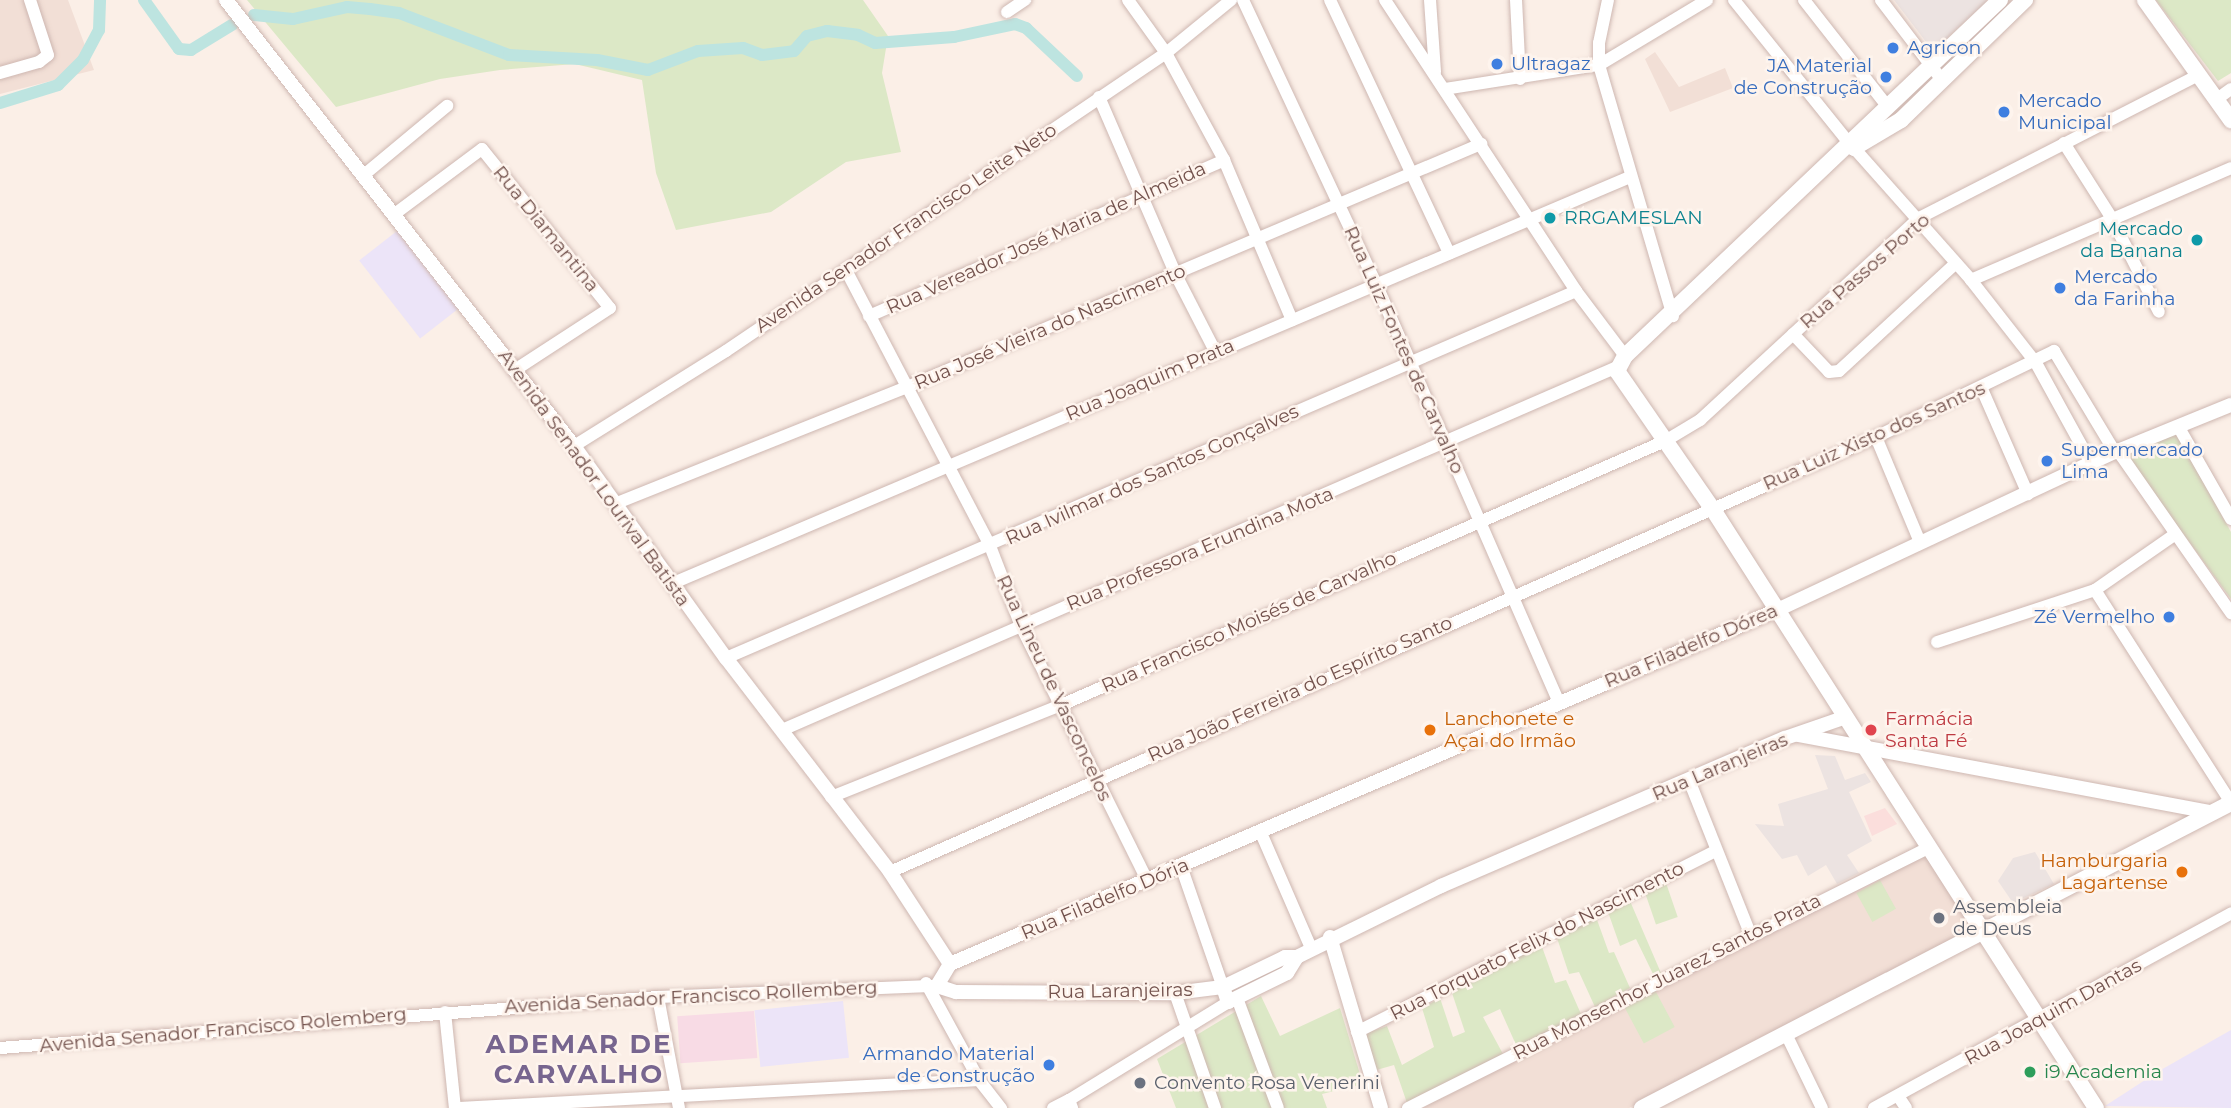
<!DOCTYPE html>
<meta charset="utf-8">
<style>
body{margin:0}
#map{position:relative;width:2231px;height:1108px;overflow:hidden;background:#fbefe7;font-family:Montserrat,sans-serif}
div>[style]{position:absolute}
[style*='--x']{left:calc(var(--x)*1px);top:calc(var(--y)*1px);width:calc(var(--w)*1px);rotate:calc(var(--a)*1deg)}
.residential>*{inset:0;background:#f2dfd6}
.commercial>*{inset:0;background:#fbdedc}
.industrial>*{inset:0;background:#ece3e1}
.education>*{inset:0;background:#ece4f8;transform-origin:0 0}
.medical>*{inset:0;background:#f8dbe5;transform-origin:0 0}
.green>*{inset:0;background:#dce8c6;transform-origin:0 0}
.canal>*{height:12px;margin:-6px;padding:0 6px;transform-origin:6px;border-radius:6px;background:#bde4e0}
.roads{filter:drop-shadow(0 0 2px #ceb7b1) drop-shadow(0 0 2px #ceb7b1)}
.minor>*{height:12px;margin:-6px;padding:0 6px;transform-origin:6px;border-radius:6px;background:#fff}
.tertiary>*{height:14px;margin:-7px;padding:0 7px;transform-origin:7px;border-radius:7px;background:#fff}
.secondary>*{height:16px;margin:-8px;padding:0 8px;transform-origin:8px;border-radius:8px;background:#fff}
.dots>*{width:19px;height:19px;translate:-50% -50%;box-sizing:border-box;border:4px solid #fef4ed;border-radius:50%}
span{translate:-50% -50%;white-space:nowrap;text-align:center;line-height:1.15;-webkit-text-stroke:5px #fef4ed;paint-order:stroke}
.shop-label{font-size:19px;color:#366cbe}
.left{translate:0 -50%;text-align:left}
.right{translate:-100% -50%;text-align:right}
.culture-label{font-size:19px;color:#0d838f}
.street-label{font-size:19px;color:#73524d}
.food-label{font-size:19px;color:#c56008}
.health-label{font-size:19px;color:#be3a42}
.worship-label{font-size:19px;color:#5b616d}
.leisure-label{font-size:19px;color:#27864d}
.district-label{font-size:26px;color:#77658f;font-weight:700;letter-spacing:2px}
</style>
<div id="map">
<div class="residential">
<i style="clip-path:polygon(0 0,68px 0,94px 70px,0 94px)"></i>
<i style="clip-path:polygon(1655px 52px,1679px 87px,1725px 68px,1733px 88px,1670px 112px,1645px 59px)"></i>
<i style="clip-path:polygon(1925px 853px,1976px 932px,1629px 1108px,1423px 1108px)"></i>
</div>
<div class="commercial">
<i style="clip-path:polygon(1885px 808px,1897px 824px,1872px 836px,1864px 816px)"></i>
</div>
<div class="industrial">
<i style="clip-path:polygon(1894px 0,1986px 0,1987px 1px,1933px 51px)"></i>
<i style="clip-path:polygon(1815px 755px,1835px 756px,1845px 780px,1865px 773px,1871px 782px,1849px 792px,1872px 841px,1847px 855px,1859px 873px,1837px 884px,1826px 865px,1808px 876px,1797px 855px,1782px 859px,1755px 824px,1784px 826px,1778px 804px,1828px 789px)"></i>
<i style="clip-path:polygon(2035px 852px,2054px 884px,2013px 903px,1998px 881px,2013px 858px)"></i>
</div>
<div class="education">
<i style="left:397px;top:231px;width:99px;height:48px;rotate:52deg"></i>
<i style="left:843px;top:1001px;width:57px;height:89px;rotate:84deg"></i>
<i style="clip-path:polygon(2231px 1030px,2231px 1108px,2105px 1106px,2159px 1071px)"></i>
</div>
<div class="medical">
<i style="left:754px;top:1011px;width:47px;height:77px;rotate:86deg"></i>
</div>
<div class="green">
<i style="clip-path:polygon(247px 0,863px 0,888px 36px,882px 73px,901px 152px,846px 162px,771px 212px,676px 230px,656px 173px,642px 80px,575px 64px,500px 70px,440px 79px,336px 107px)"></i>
<i style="clip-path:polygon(2156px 0,2231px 0,2231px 73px,2218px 81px)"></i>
<i style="clip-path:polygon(2177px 434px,2231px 532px,2231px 599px,2124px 453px)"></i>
<i style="left:1880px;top:880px;width:33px;height:27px;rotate:61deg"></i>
<i style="left:1666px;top:883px;width:36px;height:23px;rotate:71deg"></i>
<i style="clip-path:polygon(1630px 901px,1661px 973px,1654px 976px,1636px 939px,1620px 946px,1608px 912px)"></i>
<i style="clip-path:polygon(1596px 917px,1609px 953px,1614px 952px,1630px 988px,1595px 1007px,1579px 972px,1569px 974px,1557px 938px)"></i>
<i style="clip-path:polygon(1541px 944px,1555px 983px,1566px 980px,1581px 1014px,1517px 1047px,1500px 1009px,1483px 1017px,1503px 1054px,1408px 1106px,1394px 1065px,1373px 1071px,1361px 1035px,1387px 1026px,1402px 1065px,1434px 1047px,1422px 1008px,1440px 998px,1453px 1037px,1465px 1032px,1451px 990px)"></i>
<i style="left:1655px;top:990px;width:42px;height:35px;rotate:62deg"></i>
<i style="clip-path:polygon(1261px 996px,1280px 1036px,1340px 1008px,1363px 1084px,1322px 1094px,1327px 1108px,1176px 1108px,1157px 1059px)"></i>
</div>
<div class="canal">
<i style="--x:144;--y:0;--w:60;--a:54.5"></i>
<i style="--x:179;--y:49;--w:12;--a:5"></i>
<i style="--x:191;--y:50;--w:48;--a:-31.4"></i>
<i style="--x:254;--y:15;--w:39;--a:6"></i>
<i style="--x:293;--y:19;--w:55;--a:-12.5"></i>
<i style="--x:347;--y:7;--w:23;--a:5"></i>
<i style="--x:370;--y:9;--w:29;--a:8"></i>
<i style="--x:399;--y:13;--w:118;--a:20.9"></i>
<i style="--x:509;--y:55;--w:88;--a:3.3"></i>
<i style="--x:597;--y:60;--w:52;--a:11.1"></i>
<i style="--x:648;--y:70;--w:53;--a:-20.8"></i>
<i style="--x:698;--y:51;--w:45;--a:-3.8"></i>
<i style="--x:743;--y:48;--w:20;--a:20"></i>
<i style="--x:762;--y:55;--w:32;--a:-7"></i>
<i style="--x:794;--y:51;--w:20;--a:-49"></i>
<i style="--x:807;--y:36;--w:21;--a:-14"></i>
<i style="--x:827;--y:31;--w:31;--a:7"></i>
<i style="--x:858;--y:35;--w:19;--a:25"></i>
<i style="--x:875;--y:43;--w:79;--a:-4.3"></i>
<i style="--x:954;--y:37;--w:62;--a:-12"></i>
<i style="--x:1015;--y:24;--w:12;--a:20"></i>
<i style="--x:1026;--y:28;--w:70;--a:43.3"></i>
<i style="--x:0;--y:103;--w:61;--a:-17.2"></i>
<i style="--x:58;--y:85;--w:35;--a:-45"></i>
<i style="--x:83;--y:60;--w:34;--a:-62"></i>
<i style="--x:99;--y:30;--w:30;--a:-88"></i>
</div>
<div class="roads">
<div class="minor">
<i style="--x:1128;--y:0;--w:65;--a:54.4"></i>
<i style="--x:1166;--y:53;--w:122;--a:61.5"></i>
<i style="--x:1224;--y:160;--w:174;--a:67"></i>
<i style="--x:1243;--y:0;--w:316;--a:64.9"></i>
<i style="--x:1377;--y:286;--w:454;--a:66.4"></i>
<i style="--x:1330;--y:0;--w:280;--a:64.8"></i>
<i style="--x:1385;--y:0;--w:348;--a:56.7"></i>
<i style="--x:1576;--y:291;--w:81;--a:53"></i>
<i style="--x:1430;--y:0;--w:72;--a:86"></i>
<i style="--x:1516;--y:0;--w:79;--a:87.1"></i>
<i style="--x:1608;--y:0;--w:44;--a:101.8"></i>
<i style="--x:1599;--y:43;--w:22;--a:90"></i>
<i style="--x:1599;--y:65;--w:262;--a:73.6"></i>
<i style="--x:1734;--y:0;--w:182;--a:51.2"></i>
<i style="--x:1804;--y:0;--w:135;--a:51.9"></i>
<i style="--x:1881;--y:0;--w:101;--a:52.7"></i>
<i style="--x:1007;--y:12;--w:22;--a:-34"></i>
<i style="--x:0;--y:73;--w:41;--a:-15.8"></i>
<i style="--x:39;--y:62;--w:11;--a:-38"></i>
<i style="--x:48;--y:55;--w:58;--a:-108.1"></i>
<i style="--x:1445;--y:89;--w:156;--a:-8.9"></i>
<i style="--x:1599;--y:65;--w:126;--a:-31"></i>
<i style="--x:1099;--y:97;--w:194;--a:66.6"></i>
<i style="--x:1176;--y:275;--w:85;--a:62.8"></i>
<i style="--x:2217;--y:99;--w:17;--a:-36"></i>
<i style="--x:2064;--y:143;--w:88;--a:57.6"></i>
<i style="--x:2111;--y:217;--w:106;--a:63.2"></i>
<i style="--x:1854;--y:148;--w:176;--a:48.4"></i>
<i style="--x:1971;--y:280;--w:105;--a:51.9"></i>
<i style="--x:2036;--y:363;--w:116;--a:61.2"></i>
<i style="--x:365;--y:174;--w:107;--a:-39.7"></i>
<i style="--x:396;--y:213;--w:107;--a:-36.7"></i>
<i style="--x:482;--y:149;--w:204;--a:51.2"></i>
<i style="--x:610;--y:308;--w:106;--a:146.9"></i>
<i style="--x:846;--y:270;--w:311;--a:62.4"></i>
<i style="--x:990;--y:546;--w:86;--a:68.8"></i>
<i style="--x:1021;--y:626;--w:286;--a:63.6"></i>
<i style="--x:1971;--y:280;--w:283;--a:-23.3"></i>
<i style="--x:869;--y:316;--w:388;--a:-23.7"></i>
<i style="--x:1793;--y:334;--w:52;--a:46.5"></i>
<i style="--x:1829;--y:372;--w:10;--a:-6"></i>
<i style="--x:1839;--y:371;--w:159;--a:-42.7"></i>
<i style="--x:1981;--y:387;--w:117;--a:66.3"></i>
<i style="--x:2178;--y:426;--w:107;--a:60.3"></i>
<i style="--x:1876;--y:437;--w:114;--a:67.3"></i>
<i style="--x:574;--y:446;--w:179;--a:-32"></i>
<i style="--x:726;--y:351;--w:531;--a:-34.11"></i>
<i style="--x:1166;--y:53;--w:84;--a:-39.2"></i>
<i style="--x:2118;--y:451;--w:198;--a:55.1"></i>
<i style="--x:617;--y:503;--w:310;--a:-21.8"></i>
<i style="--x:905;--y:388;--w:626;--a:-22.96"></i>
<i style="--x:671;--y:584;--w:1042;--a:-23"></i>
<i style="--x:2095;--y:590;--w:253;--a:57.4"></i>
<i style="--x:1937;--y:642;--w:166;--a:-18.2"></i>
<i style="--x:2095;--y:590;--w:96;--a:-34.8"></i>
<i style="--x:726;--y:658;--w:926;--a:-23.35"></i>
<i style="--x:782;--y:730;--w:910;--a:-23.5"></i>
<i style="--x:1689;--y:780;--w:165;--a:68.3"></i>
<i style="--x:831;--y:797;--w:245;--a:-21.8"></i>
<i style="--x:1059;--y:706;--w:661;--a:-23.62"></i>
<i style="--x:1665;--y:441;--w:41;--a:-31"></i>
<i style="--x:1700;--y:420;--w:298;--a:-42.7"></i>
<i style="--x:1919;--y:218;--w:314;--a:-27.1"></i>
<i style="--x:1261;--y:833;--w:125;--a:66.5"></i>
<i style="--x:1181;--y:866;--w:128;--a:70.9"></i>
<i style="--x:890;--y:872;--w:1078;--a:-23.81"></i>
<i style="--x:1876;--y:437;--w:198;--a:-25.8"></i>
<i style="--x:2054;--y:351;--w:118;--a:58.9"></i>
<i style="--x:926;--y:983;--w:111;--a:61.3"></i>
<i style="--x:979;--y:1080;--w:36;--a:52"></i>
<i style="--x:1175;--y:993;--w:122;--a:70.8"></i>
<i style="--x:658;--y:997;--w:113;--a:79.3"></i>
<i style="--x:1237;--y:998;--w:117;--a:69.6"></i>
<i style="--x:445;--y:1012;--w:97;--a:84.1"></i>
<i style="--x:1357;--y:1032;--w:402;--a:-26.8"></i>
<i style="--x:1786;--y:1034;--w:82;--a:64.1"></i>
<i style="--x:0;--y:1048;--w:660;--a:-4.43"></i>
<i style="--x:658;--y:997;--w:279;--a:-2.3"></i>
<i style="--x:1898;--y:1096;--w:14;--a:56"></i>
<i style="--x:1069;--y:1100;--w:187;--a:-31.6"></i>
<i style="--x:459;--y:1108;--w:521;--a:-3.08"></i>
<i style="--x:1053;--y:1108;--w:18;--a:-27"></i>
<i style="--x:1069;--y:1100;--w:9;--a:69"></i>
<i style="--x:1408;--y:1108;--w:579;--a:-26.57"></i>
<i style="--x:1874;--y:1108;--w:407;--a:-28.6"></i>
</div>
<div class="tertiary">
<i style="--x:226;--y:0;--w:566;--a:52.04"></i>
<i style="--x:574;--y:446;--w:261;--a:54.4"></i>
<i style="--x:726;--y:658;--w:270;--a:52.5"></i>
<i style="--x:890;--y:872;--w:110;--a:56.9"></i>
<i style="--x:1798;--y:735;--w:422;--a:10.6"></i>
<i style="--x:1330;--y:937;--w:178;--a:73.4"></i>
<i style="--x:950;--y:964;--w:897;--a:-23.17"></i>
<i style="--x:1775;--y:611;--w:375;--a:-25.1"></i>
<i style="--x:2115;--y:452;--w:125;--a:-22.1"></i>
<i style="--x:950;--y:964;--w:26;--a:121"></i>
<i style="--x:937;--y:986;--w:20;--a:18"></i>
<i style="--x:956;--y:992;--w:219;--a:0.3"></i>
<i style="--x:1175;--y:993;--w:48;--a:-7.1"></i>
<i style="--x:1223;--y:987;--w:69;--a:-25.8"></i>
<i style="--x:1285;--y:957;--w:12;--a:0"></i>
<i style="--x:1297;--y:957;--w:161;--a:-26.2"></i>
<i style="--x:1441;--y:886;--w:374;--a:-23.3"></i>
<i style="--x:1785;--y:738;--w:61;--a:-19"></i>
<i style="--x:1223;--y:987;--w:16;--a:72"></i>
<i style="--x:1228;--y:1002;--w:66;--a:-26.2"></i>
<i style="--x:1287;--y:973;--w:19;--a:-58"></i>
</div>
<div class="secondary">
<i style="--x:2000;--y:0;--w:517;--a:136.49"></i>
<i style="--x:1625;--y:356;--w:17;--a:118"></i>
<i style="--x:1617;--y:371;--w:167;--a:55.3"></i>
<i style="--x:1712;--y:508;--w:712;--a:57.38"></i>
<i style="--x:2145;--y:0;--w:148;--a:54.4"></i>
<i style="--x:1848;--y:142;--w:8;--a:45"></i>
<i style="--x:1854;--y:148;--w:55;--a:-30.8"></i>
<i style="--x:1901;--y:120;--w:173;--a:-44.1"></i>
<i style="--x:1642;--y:1108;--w:663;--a:-27.38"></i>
</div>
</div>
<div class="dots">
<i style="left:1893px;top:48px;background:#3f7fe0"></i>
<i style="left:1497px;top:64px;background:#3f7fe0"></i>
<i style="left:1886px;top:77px;background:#3f7fe0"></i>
<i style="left:2004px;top:112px;background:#3f7fe0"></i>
<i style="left:1550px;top:218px;background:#0f9aa8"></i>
<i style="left:2197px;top:240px;background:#0f9aa8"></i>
<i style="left:2060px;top:288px;background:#3f7fe0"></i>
<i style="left:2047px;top:461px;background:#3f7fe0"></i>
<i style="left:2169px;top:617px;background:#3f7fe0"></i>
<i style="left:1430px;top:730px;background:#e8710a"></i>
<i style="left:1871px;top:730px;background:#e0444e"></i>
<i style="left:2182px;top:872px;background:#e8710a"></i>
<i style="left:1939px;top:918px;background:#6b7280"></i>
<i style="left:1049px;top:1065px;background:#3f7fe0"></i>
<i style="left:2030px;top:1072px;background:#2e9e5b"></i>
<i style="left:1140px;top:1083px;background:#6b7280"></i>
</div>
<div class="shop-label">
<span class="left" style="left:1907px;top:48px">Agricon</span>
<span class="left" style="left:1511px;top:64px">Ultragaz</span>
<span class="right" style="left:1872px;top:77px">JA Material<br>de Construção</span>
<span class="left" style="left:2018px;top:112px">Mercado<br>Municipal</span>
<span class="left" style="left:2074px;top:288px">Mercado<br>da Farinha</span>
<span class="left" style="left:2061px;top:461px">Supermercado<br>Lima</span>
<span class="right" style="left:2155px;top:617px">Zé Vermelho</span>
<span class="right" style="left:1035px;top:1065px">Armando Material<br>de Construção</span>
</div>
<div class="culture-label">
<span class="left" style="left:1564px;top:218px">RRGAMESLAN</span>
<span class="right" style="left:2183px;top:240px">Mercado<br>da Banana</span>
</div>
<div class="street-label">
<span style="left:906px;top:228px;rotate:-34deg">Avenida Senador Francisco Leite Neto</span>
<span style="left:546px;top:229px;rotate:51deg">Rua Diamantina</span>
<span style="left:1046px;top:238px;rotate:-24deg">Rua Vereador José Maria de Almeida</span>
<span style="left:1865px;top:271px;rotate:-41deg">Rua Passos Porto</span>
<span style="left:1050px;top:327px;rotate:-23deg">Rua José Vieira do Nascimento</span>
<span style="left:1404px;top:350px;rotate:66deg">Rua Luiz Fontes de Carvalho</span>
<span style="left:1150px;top:380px;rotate:-23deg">Rua Joaquim Prata</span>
<span style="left:1874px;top:436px;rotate:-24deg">Rua Luiz Xisto dos Santos</span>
<span style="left:1152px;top:475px;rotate:-24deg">Rua Ivilmar dos Santos Gonçalves</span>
<span style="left:594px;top:478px;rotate:54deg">Avenida Senador Lourival Batista</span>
<span style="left:1200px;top:549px;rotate:-23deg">Rua Professora Erundina Mota</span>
<span style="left:1249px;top:622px;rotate:-24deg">Rua Francisco Moisés de Carvalho</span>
<span style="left:1691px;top:646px;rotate:-23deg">Rua Filadelfo Dórea</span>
<span style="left:1054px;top:688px;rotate:65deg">Rua Lineu de Vasconcelos</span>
<span style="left:1300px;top:689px;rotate:-24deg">Rua João Ferreira do Espírito Santo</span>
<span style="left:1720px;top:767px;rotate:-23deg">Rua Laranjeiras</span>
<span style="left:1105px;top:899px;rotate:-23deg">Rua Filadelfo Dória</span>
<span style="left:1537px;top:941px;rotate:-27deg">Rua Torquato Felix do Nascimento</span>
<span style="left:1667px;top:977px;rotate:-27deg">Rua Monsenhor Juarez Santos Prata</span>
<span style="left:1120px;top:991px;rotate:-1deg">Rua Laranjeiras</span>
<span style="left:691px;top:997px;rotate:-3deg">Avenida Senador Francisco Rollemberg</span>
<span style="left:2053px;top:1012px;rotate:-29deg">Rua Joaquim Dantas</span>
<span style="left:223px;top:1030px;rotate:-5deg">Avenida Senador Francisco Rolemberg</span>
</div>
<div class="food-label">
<span class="left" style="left:1444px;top:730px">Lanchonete e<br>Açai do Irmão</span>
<span class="right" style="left:2168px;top:872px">Hamburgaria<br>Lagartense</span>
</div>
<div class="health-label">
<span class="left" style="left:1885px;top:730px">Farmácia<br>Santa Fé</span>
</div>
<div class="worship-label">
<span class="left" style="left:1953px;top:918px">Assembleia<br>de Deus</span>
<span class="left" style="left:1154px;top:1083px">Convento Rosa Venerini</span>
</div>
<div class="leisure-label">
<span class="left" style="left:2044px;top:1072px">i9 Academia</span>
</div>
<div class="district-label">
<span style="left:579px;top:1060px">ADEMAR DE<br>CARVALHO</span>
</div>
</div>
